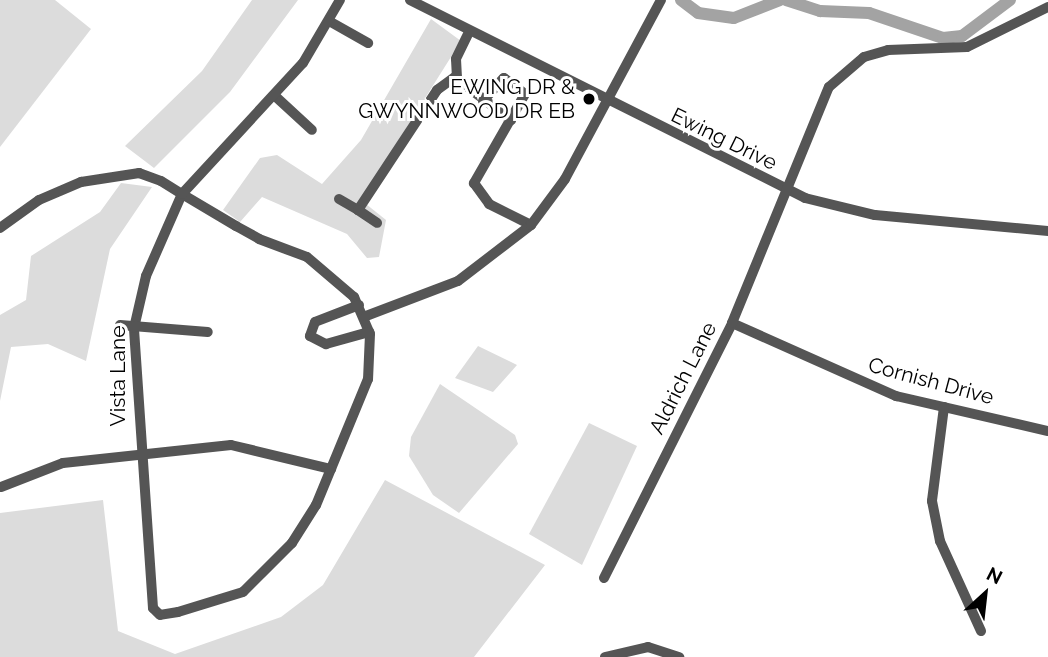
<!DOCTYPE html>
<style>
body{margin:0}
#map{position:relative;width:1048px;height:657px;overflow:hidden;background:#fff;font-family:Raleway,sans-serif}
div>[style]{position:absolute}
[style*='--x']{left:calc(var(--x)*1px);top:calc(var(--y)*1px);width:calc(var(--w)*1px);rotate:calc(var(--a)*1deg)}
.green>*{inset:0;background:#dcdcdc}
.river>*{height:12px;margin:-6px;padding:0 6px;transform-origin:6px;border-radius:6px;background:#a3a3a3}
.minor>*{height:10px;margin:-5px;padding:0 5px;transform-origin:5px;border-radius:5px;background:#555}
.dots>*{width:19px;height:19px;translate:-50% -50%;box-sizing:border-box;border:4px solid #fff;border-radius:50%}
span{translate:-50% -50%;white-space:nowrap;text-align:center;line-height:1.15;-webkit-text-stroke:6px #fff;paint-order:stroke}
.poi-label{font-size:21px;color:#000}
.right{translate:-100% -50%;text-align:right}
.street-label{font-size:21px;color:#000}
.north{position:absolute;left:950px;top:559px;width:70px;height:70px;-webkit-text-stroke:5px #fff;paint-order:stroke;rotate:27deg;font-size:19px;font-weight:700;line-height:28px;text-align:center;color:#000}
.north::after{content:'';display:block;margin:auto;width:24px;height:32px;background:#000;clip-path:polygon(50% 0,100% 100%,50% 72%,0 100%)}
</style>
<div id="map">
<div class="green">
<i style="clip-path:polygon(0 0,55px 0,91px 29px,0 147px)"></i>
<i style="clip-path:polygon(252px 0,298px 0,230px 92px,154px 168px,125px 146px,202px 71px)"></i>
<i style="clip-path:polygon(431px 19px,461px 41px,361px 200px,386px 220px,379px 257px,367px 258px,347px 234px,262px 197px,240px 222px,223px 210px,260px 158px,277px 155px,322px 184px,361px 140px)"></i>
<i style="clip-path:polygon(121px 183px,152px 187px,110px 249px,86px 361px,48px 344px,11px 347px,0 401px,0 315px,26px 300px,31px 256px,100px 212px)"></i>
<i style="clip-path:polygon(478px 346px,517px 365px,493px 392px,455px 378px)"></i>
<i style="clip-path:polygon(440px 384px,515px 435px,518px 444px,459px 513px,433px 495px,409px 456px,411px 437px)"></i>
<i style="clip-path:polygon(589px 423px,637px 446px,582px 565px,529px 534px)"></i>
<i style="clip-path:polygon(385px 480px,545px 565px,474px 657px,0 657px,0 513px,103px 500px,118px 631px,175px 654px,281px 617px,323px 585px)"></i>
</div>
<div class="river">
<i style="--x:681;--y:0;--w:21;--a:37"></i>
<i style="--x:698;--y:13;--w:36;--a:8"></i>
<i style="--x:734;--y:18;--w:49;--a:-21.4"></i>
<i style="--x:786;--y:0;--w:36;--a:18"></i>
<i style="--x:820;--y:11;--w:49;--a:2.3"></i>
<i style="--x:869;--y:13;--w:78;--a:18.7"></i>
<i style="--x:943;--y:38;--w:19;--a:-6"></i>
<i style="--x:962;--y:36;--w:60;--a:-36.9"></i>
</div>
<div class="minor">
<i style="--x:410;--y:0;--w:442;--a:26.6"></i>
<i style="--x:805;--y:198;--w:72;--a:13.7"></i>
<i style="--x:875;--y:215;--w:174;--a:5.3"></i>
<i style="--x:329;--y:21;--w:45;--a:29.4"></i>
<i style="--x:469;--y:32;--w:30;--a:116"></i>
<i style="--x:456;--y:59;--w:20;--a:87"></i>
<i style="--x:457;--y:79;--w:68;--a:37.2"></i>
<i style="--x:275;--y:96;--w:50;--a:42.6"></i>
<i style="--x:483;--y:101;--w:31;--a:-48"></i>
<i style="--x:504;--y:78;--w:26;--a:37"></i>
<i style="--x:525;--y:94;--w:103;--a:119.8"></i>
<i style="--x:474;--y:183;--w:26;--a:54"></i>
<i style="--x:489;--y:204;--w:47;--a:26.6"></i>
<i style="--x:339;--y:199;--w:22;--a:30"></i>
<i style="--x:358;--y:210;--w:144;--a:-56.6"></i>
<i style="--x:437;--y:90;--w:24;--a:-36"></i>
<i style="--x:358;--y:210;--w:23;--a:34"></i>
<i style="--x:0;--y:228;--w:48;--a:-35.7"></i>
<i style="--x:39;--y:200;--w:46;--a:-23.2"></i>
<i style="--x:81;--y:182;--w:59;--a:-8.8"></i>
<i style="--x:139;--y:173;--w:23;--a:20"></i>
<i style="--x:161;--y:181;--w:25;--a:32"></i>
<i style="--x:182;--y:194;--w:63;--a:30.7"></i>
<i style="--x:236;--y:226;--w:26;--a:29"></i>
<i style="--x:259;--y:239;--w:51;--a:20.6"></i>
<i style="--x:307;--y:257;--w:62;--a:40.4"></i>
<i style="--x:354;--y:297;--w:40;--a:66.6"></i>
<i style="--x:370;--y:334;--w:45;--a:92.5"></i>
<i style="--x:368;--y:379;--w:136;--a:112.4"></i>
<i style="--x:316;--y:505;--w:45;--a:122.3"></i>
<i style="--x:292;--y:543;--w:69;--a:135"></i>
<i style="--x:243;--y:592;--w:68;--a:162.9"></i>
<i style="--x:178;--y:612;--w:18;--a:171"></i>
<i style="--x:160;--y:615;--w:10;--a:-135"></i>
<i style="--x:153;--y:608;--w:281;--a:-93.9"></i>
<i style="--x:134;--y:328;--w:53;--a:-77"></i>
<i style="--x:146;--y:276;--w:90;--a:-66.3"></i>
<i style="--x:182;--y:194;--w:178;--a:-47.3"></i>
<i style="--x:303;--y:63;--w:73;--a:-59.6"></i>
<i style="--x:359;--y:305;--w:47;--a:158.9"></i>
<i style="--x:315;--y:322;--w:15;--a:110"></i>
<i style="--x:310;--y:336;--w:18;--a:27"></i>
<i style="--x:326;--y:344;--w:45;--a:-15.6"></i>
<i style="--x:366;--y:316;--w:98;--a:-20.8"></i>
<i style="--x:458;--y:281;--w:92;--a:-37.5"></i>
<i style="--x:531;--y:225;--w:57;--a:-53.5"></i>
<i style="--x:565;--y:179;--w:203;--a:-61.8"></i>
<i style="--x:732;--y:323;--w:180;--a:24"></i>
<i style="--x:896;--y:396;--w:156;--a:13"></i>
<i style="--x:120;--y:325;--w:88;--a:4.5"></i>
<i style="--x:944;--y:407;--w:95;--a:97.3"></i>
<i style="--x:932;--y:501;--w:41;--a:78.7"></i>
<i style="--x:940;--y:541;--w:99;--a:65.5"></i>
<i style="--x:1;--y:487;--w:66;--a:-21.2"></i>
<i style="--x:63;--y:463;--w:169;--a:-6.1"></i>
<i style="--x:231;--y:445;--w:103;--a:13.5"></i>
<i style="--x:604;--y:578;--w:285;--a:-63.3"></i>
<i style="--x:732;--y:323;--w:255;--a:-67.7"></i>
<i style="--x:829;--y:87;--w:46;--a:-40.6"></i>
<i style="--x:864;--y:57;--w:25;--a:-16"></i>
<i style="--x:888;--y:50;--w:79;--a:-2.2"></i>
<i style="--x:967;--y:47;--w:90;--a:-26.3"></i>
<i style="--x:605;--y:657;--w:44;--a:-13.1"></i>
<i style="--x:648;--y:647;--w:33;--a:18"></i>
</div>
<div class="dots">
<i style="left:589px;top:99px;background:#000"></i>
</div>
<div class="poi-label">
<span class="right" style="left:575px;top:99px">EWING DR &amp;<br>GWYNNWOOD DR EB</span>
</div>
<div class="street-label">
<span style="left:724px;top:139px;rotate:26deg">Ewing Drive</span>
<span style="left:118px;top:376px;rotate:-90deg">Vista Lane</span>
<span style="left:683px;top:378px;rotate:-63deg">Aldrich Lane</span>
<span style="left:931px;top:381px;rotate:15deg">Cornish Drive</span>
</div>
<div class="north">N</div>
</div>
